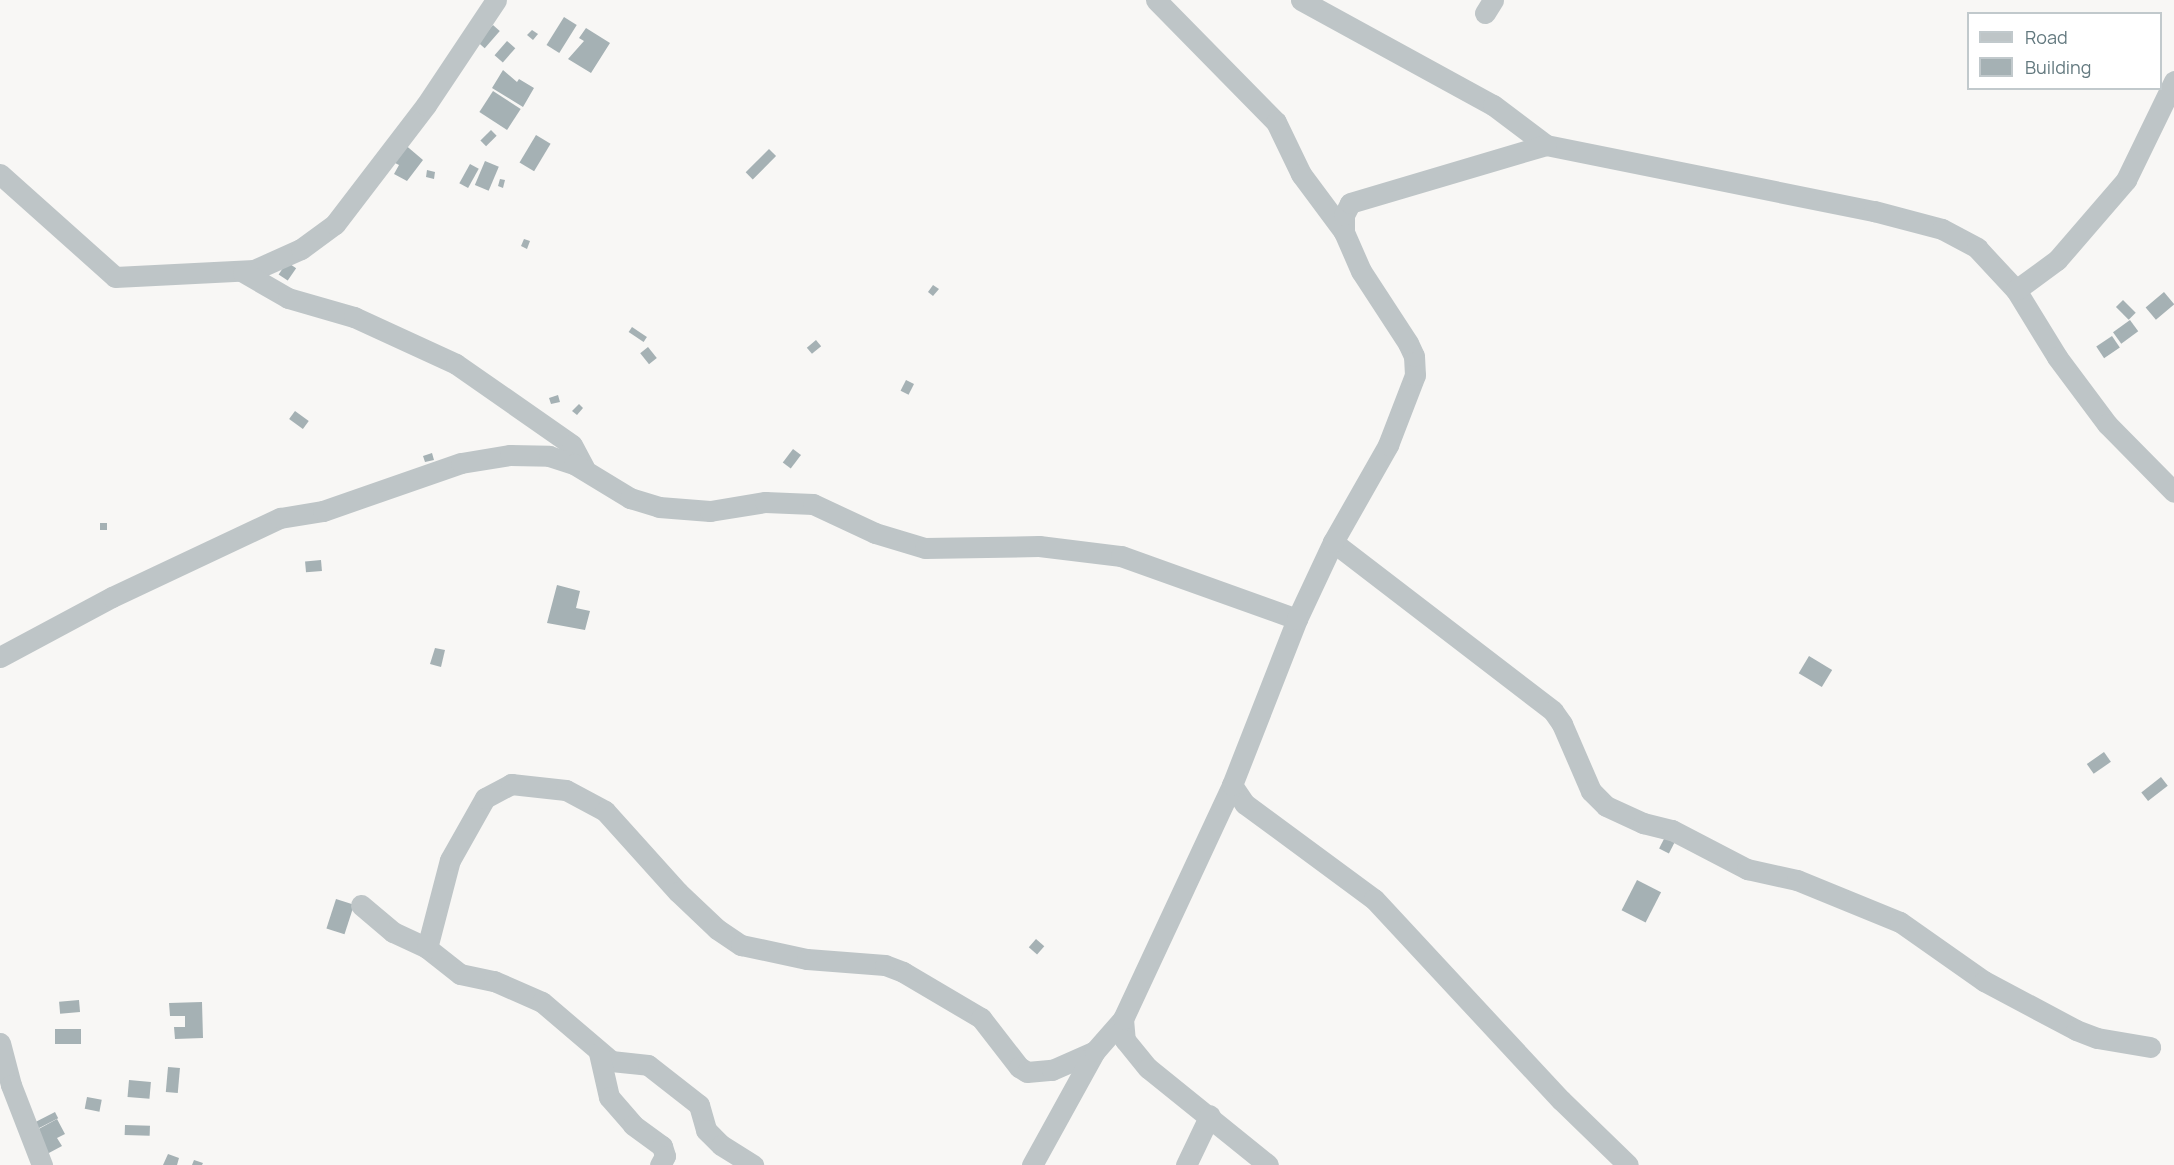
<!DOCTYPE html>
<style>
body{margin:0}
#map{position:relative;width:2174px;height:1165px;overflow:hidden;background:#f8f7f5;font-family:Manrope,sans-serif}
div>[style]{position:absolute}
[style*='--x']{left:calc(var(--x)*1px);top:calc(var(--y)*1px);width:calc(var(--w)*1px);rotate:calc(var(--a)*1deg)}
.building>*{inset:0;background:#a5b1b4;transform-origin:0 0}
.minor>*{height:21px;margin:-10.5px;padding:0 10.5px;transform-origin:10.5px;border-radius:10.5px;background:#bec5c7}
span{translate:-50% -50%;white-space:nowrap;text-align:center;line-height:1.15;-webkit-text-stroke:6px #fff;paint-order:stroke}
.legend{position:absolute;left:1967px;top:12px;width:195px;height:78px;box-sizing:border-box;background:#fff;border:2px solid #c1c9cc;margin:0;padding:8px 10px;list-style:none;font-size:18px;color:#63797f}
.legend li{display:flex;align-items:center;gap:12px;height:30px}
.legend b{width:30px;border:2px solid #c1c9cc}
</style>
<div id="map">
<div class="building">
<i style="left:564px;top:17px;width:15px;height:33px;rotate:32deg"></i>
<i style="left:493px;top:25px;width:9px;height:23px;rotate:41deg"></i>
<i style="clip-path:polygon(586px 28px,610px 43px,591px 73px,568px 59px,584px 41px,579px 38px)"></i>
<i style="clip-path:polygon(532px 30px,538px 34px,533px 40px,527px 35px)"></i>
<i style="left:507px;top:41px;width:11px;height:19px;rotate:41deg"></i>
<i style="clip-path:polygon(503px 70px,517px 82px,519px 79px,534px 88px,523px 107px,492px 88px)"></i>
<i style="left:493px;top:91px;width:33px;height:25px;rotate:33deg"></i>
<i style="left:491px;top:130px;width:8px;height:15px;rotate:45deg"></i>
<i style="left:536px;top:135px;width:17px;height:32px;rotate:31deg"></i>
<i style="clip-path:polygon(403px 143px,423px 160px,407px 181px,394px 174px,399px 165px,393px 162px)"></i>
<i style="left:769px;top:149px;width:10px;height:33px;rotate:45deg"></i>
<i style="left:485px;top:161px;width:15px;height:26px;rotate:23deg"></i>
<i style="left:470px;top:164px;width:10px;height:22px;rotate:29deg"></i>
<i style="clip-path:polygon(427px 170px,435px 172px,434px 179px,426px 177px)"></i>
<i style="clip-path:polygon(500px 179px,505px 180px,503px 188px,498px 186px)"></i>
<i style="clip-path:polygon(524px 239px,530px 241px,527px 249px,521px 246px)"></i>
<i style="left:287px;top:262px;width:11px;height:15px;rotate:34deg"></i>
<i style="clip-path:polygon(933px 285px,939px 289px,933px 296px,928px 292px)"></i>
<i style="left:2164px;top:292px;width:16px;height:24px;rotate:50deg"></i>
<i style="left:2123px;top:300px;width:18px;height:10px;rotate:45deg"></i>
<i style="left:2130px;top:320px;width:14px;height:21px;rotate:54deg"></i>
<i style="left:632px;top:327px;width:18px;height:6px;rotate:34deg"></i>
<i style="left:2112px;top:336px;width:14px;height:19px;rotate:56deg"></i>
<i style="left:816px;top:340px;width:8px;height:12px;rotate:50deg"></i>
<i style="left:648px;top:347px;width:14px;height:10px;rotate:51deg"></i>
<i style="left:906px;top:380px;width:9px;height:12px;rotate:27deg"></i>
<i style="clip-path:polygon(558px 395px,560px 402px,551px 404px,549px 398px)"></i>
<i style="clip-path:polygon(579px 404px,583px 408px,577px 415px,572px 411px)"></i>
<i style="left:295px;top:411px;width:17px;height:10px;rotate:36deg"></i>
<i style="left:793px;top:449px;width:10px;height:17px;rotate:37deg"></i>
<i style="clip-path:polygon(432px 453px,434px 460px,425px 462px,423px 456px)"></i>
<i style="left:100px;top:523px;width:7px;height:7px"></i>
<i style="left:321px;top:560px;width:11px;height:16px;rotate:85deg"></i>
<i style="clip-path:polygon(557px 585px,580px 591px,576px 608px,590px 611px,585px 630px,547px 623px)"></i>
<i style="clip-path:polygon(435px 648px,445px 650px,441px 667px,430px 664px)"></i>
<i style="left:1809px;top:656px;width:27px;height:20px;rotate:31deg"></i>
<i style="left:2104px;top:752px;width:12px;height:21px;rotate:55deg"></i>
<i style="left:2161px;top:777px;width:11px;height:25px;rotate:52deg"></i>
<i style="left:1665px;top:837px;width:11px;height:13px;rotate:27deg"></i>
<i style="left:1637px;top:880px;width:27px;height:34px;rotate:27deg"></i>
<i style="left:336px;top:899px;width:19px;height:31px;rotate:18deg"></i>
<i style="left:1036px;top:939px;width:11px;height:11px;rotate:41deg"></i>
<i style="left:79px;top:1000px;width:12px;height:20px;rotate:85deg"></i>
<i style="clip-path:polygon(202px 1002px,203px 1038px,175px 1039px,174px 1027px,185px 1027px,185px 1016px,170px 1016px,169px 1003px)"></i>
<i style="left:55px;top:1029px;width:26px;height:15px"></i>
<i style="left:168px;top:1067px;width:12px;height:25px;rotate:5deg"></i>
<i style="left:129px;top:1080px;width:22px;height:17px;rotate:5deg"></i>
<i style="left:87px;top:1097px;width:15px;height:12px;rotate:11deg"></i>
<i style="left:55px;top:1112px;width:7px;height:23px;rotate:63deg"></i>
<i style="clip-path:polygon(57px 1119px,65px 1134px,57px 1138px,62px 1146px,47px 1154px,35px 1131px)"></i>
<i style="left:125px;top:1125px;width:25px;height:10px;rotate:2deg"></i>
<i style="clip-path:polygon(168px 1154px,179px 1158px,177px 1165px,163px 1165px)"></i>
<i style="clip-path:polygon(194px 1160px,203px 1163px,202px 1165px,192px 1165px)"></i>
</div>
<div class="minor">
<i style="--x:1156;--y:0;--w:171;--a:45.5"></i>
<i style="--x:1276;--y:122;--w:58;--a:64.3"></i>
<i style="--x:1301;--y:174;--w:72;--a:53.4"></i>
<i style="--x:1301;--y:0;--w:219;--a:28.7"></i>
<i style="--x:1493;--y:105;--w:66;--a:37"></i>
<i style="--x:1546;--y:145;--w:335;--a:11.4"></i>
<i style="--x:1874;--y:211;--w:70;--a:14.8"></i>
<i style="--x:1942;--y:229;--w:40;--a:28"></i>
<i style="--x:1977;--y:248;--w:57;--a:47.1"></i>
<i style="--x:2016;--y:290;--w:79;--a:58.5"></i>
<i style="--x:2057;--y:357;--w:84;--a:53.3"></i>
<i style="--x:2107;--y:424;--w:95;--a:45.4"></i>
<i style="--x:1485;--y:13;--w:15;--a:-58"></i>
<i style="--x:0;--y:174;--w:154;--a:41.8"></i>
<i style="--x:115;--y:277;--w:139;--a:-2.9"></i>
<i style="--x:254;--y:270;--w:51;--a:-24.1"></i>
<i style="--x:301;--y:249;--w:42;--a:-36.3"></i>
<i style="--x:335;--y:224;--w:150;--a:-52.6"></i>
<i style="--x:426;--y:105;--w:126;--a:-56.3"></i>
<i style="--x:243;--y:272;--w:52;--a:30"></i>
<i style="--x:288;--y:298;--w:69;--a:16.1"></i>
<i style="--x:354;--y:317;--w:112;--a:24.7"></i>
<i style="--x:456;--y:364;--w:141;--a:34.9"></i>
<i style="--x:572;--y:445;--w:26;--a:62"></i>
<i style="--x:2016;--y:290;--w:51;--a:-36.2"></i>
<i style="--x:2057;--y:260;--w:106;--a:-49.2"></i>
<i style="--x:2126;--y:180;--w:110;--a:-64.1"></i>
<i style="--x:1333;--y:542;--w:277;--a:37.5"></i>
<i style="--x:1553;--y:711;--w:16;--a:55"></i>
<i style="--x:1562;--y:724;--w:73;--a:66.6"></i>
<i style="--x:1591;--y:791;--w:21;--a:45"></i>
<i style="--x:1606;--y:806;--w:41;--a:24.7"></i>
<i style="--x:1643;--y:823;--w:30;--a:14"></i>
<i style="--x:1672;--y:830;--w:85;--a:27.5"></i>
<i style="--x:1747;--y:869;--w:51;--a:12.4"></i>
<i style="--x:1797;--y:880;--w:111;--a:22.2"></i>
<i style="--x:1900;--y:922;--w:103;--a:35.1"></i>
<i style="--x:1984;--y:981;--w:104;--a:28"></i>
<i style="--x:2076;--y:1030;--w:22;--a:21"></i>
<i style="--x:2097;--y:1038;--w:54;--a:9.6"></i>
<i style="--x:0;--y:657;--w:127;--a:-28.2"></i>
<i style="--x:112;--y:597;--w:186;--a:-25.2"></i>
<i style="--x:280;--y:518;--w:44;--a:-9.2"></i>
<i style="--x:323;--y:511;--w:146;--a:-19.2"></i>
<i style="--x:461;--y:463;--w:50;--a:-9.3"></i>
<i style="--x:510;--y:455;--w:39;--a:1"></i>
<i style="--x:549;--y:456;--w:26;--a:18"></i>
<i style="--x:574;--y:464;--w:66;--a:31.3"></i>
<i style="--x:630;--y:498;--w:30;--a:17"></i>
<i style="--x:659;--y:507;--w:51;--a:4.5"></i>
<i style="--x:710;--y:511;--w:56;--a:-9.3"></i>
<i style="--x:765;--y:502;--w:48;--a:2.4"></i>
<i style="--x:813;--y:504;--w:68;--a:25.1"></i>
<i style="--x:875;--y:533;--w:52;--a:16.7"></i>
<i style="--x:925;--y:548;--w:114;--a:-1"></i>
<i style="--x:1039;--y:546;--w:83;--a:7"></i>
<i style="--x:1121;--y:556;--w:187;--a:19.7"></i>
<i style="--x:1232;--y:785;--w:23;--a:56"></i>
<i style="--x:1245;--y:804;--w:160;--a:36.4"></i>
<i style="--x:1374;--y:899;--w:275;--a:47.1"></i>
<i style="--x:1561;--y:1100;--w:93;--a:44.1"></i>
<i style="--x:361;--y:905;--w:42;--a:40.2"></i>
<i style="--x:393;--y:932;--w:38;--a:25"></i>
<i style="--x:427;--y:948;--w:42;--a:38.2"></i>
<i style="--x:460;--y:974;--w:35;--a:12"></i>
<i style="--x:494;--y:981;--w:52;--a:23.6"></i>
<i style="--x:542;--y:1002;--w:91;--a:40.5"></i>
<i style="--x:611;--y:1061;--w:37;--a:6"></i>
<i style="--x:648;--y:1065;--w:65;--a:38.1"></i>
<i style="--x:699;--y:1105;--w:26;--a:74"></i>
<i style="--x:706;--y:1130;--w:21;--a:45"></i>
<i style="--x:721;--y:1145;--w:38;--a:32"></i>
<i style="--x:427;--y:948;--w:91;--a:-75.4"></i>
<i style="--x:450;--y:860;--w:71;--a:-60.6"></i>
<i style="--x:485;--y:798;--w:30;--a:-28"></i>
<i style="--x:511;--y:784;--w:55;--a:6.2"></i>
<i style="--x:566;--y:790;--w:44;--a:28.3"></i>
<i style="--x:605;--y:811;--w:109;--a:48"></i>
<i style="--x:678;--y:892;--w:54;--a:43.5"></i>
<i style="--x:717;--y:929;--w:29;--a:34"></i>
<i style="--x:741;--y:945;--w:67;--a:12"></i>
<i style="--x:807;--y:959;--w:78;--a:4.4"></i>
<i style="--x:885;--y:965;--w:19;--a:21"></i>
<i style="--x:903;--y:972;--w:91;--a:30.5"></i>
<i style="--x:981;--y:1018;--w:62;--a:52.2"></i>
<i style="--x:1019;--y:1067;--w:9;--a:32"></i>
<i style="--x:1027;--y:1072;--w:25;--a:-5"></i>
<i style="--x:1052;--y:1070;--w:47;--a:-23.8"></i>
<i style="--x:1123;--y:1019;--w:21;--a:85"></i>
<i style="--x:1125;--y:1040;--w:36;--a:51"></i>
<i style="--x:1148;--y:1068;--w:154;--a:38.9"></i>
<i style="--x:0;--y:1043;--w:43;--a:75.3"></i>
<i style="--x:11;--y:1085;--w:86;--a:68.8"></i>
<i style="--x:599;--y:1053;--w:45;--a:77.2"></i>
<i style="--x:609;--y:1097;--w:37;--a:49"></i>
<i style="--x:633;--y:1125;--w:36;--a:36"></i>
<i style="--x:662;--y:1146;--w:10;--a:73"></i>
<i style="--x:665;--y:1156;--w:10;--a:119"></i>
<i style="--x:1032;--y:1165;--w:130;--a:-61.1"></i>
<i style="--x:1095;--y:1051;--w:43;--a:-48.8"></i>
<i style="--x:1123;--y:1019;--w:258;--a:-65"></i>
<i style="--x:1232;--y:785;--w:178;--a:-68.6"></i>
<i style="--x:1297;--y:619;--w:85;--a:-64.9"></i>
<i style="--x:1333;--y:542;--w:112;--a:-60.4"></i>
<i style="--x:1388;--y:445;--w:75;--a:-68.9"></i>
<i style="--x:1415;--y:375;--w:19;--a:-93"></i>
<i style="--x:1414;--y:356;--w:14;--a:-115"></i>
<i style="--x:1408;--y:343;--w:86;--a:-123.1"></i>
<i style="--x:1361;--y:271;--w:43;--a:-113.6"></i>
<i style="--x:1344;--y:232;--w:17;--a:-90"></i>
<i style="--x:1344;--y:215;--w:13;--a:-63"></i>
<i style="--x:1350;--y:203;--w:204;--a:-16.5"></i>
<i style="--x:1186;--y:1165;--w:55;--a:-64.4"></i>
</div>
<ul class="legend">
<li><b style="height:8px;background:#bec5c7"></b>Road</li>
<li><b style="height:16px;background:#a5b1b4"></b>Building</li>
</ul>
</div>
